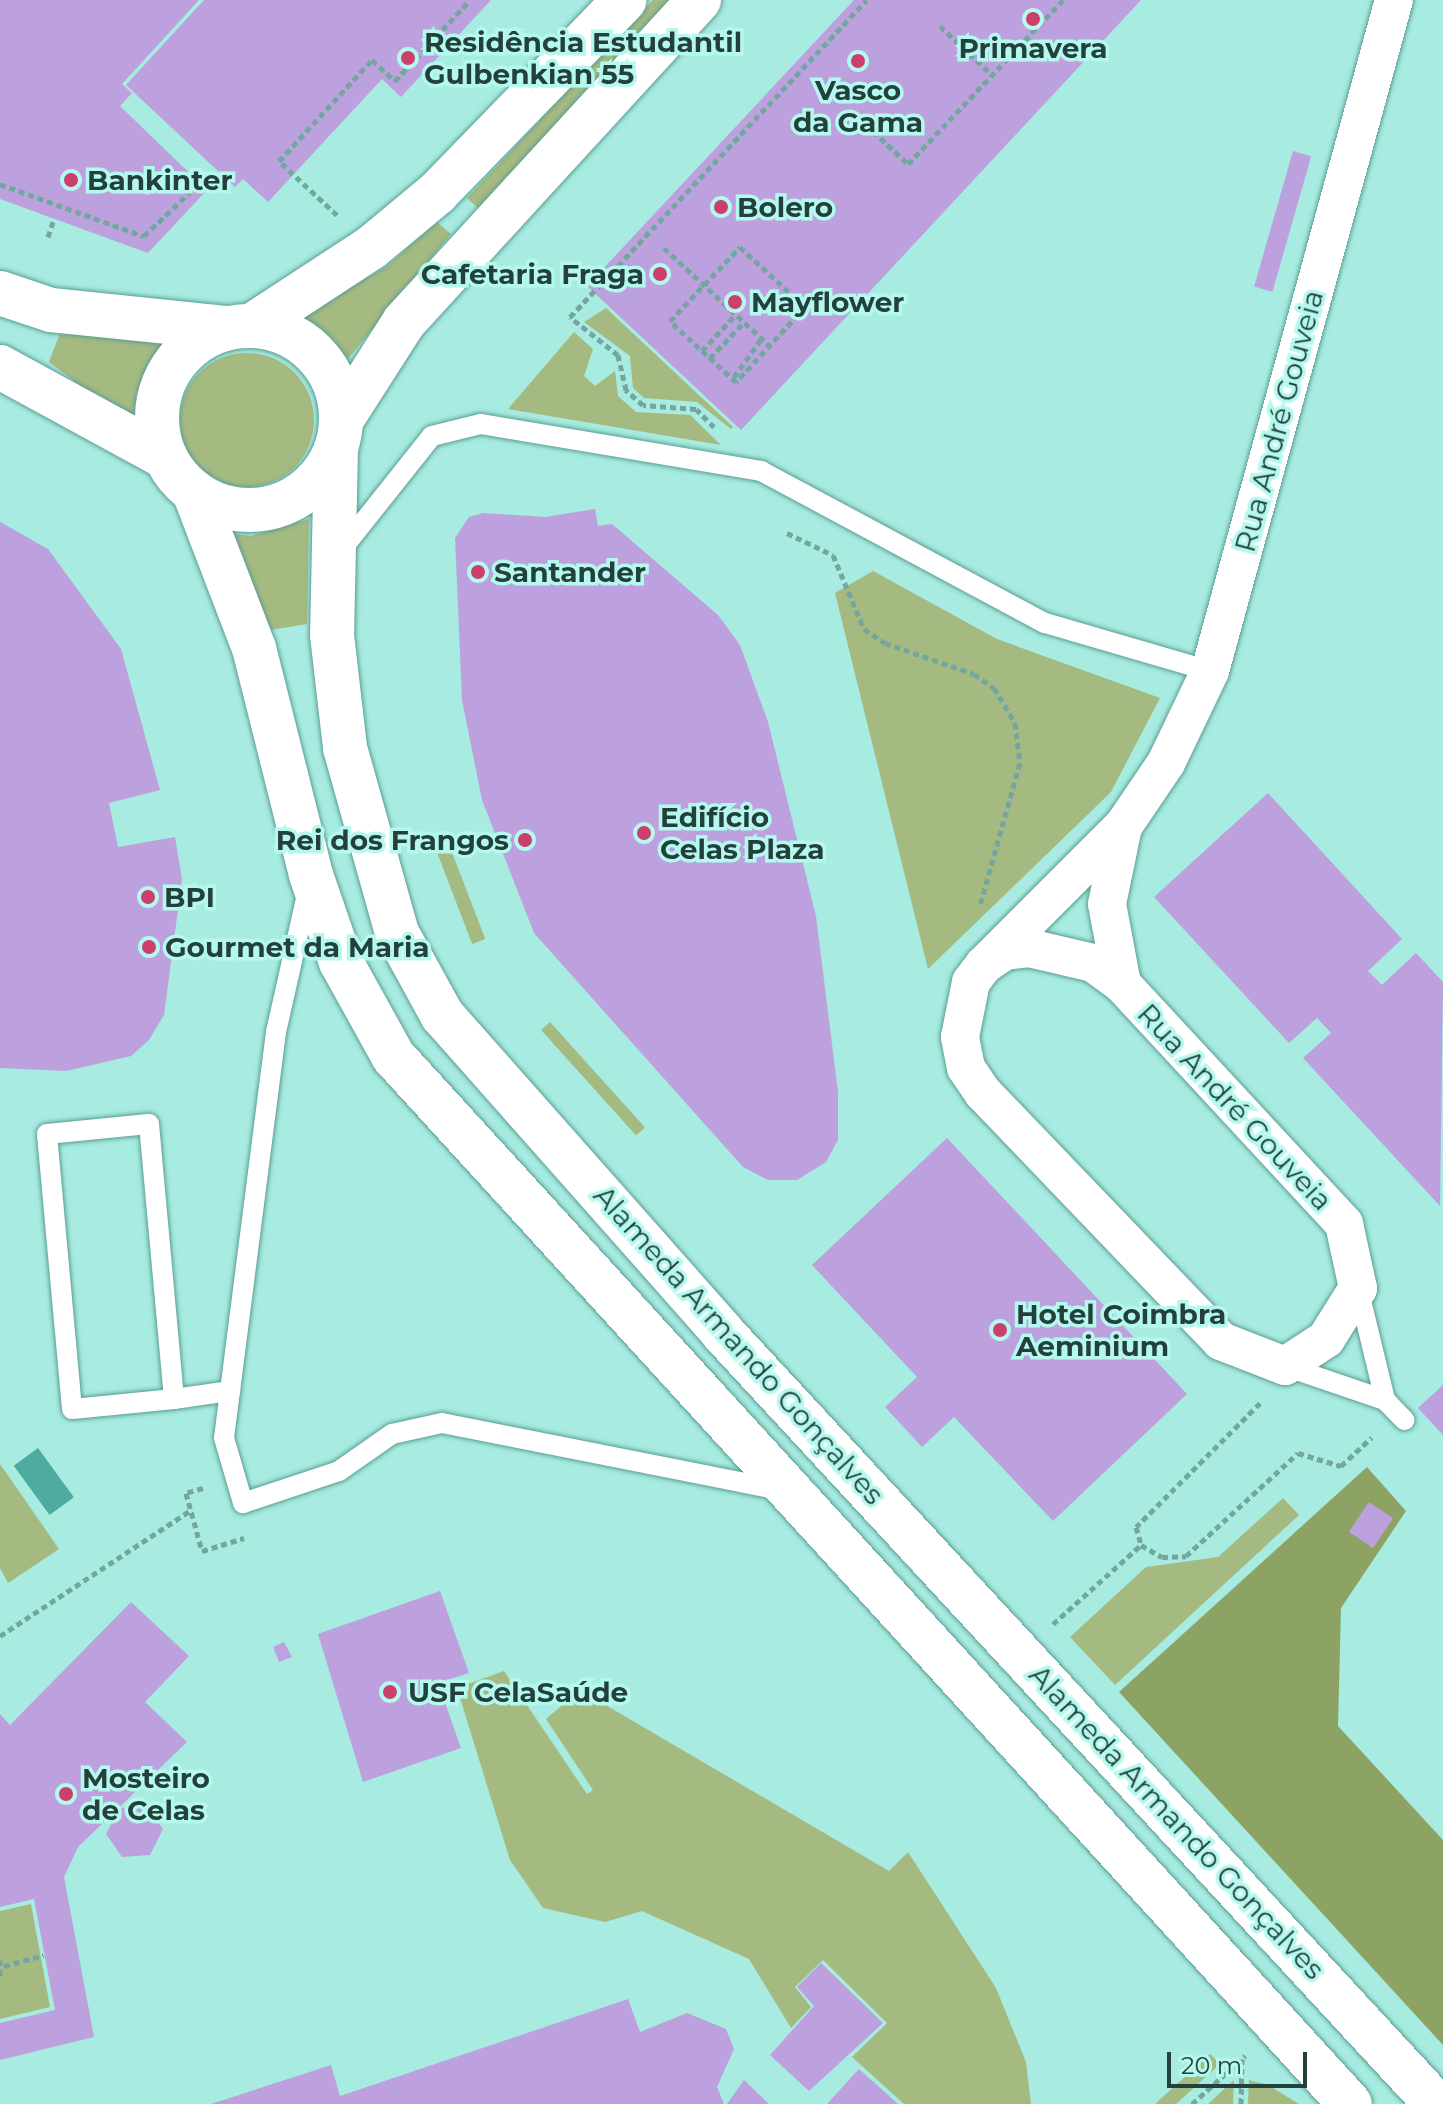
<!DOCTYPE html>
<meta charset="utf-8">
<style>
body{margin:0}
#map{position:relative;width:1443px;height:2104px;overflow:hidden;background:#a7ebe1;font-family:Montserrat,sans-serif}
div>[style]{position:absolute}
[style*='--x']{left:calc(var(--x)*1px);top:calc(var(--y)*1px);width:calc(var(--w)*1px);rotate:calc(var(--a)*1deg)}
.green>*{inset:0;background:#a5ba81;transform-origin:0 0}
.round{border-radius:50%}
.forest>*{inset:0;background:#8da364}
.water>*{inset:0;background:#4dab9f;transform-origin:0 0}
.building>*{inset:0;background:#bca1de;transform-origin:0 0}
.path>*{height:5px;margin-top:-2.5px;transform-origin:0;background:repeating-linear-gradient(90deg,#72a69e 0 6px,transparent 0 10px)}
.roads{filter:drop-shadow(0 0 2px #5b9d94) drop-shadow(0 0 2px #5b9d94)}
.service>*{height:20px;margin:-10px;padding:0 10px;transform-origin:10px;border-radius:10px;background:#fff}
.minor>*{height:38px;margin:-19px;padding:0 19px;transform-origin:19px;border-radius:19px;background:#fff}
.primary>*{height:44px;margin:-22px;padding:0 22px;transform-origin:22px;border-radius:22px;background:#fff}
.primary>.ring{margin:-22px;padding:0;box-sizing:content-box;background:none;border:44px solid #fff;border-radius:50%}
.dots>*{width:22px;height:22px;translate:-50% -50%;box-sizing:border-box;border:4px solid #b4f8ee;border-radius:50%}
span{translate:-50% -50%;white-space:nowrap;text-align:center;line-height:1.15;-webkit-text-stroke:7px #b4f8ee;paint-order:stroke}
.poi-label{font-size:28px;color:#24403c;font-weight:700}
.left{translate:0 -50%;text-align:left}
.right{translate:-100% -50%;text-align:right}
.street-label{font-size:28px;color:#24403c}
.scale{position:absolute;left:1167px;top:2052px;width:140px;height:36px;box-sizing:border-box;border:4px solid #24403c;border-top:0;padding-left:10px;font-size:24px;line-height:28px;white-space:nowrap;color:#24403c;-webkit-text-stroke:6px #b4f8ee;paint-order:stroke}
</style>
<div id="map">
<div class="green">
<i style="clip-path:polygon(653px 0,671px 0,478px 208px,467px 198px)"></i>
<i style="clip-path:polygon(437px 222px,451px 234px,347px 360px,329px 336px,298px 316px,386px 267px)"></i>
<i style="clip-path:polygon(606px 308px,733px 427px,731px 429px,697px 402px,644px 398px,633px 388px,630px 356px,584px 322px)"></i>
<i style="clip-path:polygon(574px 332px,593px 349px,584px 376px,595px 386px,615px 371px,618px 396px,636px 412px,690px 415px,721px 445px,508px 409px)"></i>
<i style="clip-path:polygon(60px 333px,165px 340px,137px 393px,132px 424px,49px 362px)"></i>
<i class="round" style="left:180px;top:353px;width:134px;height:134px"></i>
<i style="clip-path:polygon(309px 519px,307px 624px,271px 630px,225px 533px,251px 536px)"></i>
<i style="clip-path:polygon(873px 571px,997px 639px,1160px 698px,1111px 792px,928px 969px,835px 593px)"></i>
<i style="left:448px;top:842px;width:104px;height:14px;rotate:69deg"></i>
<i style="left:550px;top:1022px;width:142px;height:12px;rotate:48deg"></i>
<i style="clip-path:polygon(0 1464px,59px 1549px,8px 1583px,0 1568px)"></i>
<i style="clip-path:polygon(1283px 1498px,1299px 1515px,1115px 1685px,1070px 1637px,1146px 1567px,1218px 1557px)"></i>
<i style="clip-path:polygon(504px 1671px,587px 1794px,593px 1790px,546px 1719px,580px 1690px,889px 1871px,908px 1852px,996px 1988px,1026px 2062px,1031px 2104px,904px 2104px,852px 2057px,887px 2023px,823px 1960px,795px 1987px,811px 2007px,791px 2028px,749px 1959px,642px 1911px,605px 1922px,543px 1908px,510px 1860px,457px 1688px)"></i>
<i style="clip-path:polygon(31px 1904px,50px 2007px,0 2019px,0 1911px)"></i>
<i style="clip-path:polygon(1210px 2054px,1220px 2064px,1176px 2104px,1155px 2104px)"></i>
<i style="clip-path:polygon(1234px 2080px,1233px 2104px,1208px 2104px)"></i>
<i style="clip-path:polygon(1249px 2080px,1268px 2085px,1299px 2104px,1248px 2104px)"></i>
</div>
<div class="forest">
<i style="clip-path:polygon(1367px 1467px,1406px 1511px,1341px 1608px,1338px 1726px,1443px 1840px,1443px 2045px,1119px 1692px)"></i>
</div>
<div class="water">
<i style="left:38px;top:1448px;width:61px;height:30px;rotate:54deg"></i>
</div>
<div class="building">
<i style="clip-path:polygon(0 0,199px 0,122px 84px,132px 93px,120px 106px,207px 190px,148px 253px,0 199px)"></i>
<i style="clip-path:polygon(204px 0,491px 0,401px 97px,382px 79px,268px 202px,243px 179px,235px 187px,126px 85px)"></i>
<i style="clip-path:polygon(854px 0,1141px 0,741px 430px,587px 286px)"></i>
<i style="left:1293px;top:151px;width:19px;height:141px;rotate:16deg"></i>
<i style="clip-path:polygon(595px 509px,598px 526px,612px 524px,718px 615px,740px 645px,768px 722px,816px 916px,838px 1092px,838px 1140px,826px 1162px,797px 1180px,768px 1180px,743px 1167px,534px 933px,482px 800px,462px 700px,455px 538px,469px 517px,483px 513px,545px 517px)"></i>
<i style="clip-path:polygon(0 522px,48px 549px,121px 649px,160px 790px,109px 803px,118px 847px,175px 837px,182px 879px,164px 1015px,149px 1040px,131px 1056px,66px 1071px,0 1068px)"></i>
<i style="clip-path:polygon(1268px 793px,1402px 939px,1368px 971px,1382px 985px,1416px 953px,1443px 982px,1440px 1206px,1303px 1058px,1331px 1033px,1317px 1018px,1289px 1043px,1154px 897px)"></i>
<i style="clip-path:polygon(947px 1138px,1187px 1394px,1053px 1521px,954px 1417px,922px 1447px,885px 1407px,917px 1377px,812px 1265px)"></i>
<i style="clip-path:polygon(1443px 1385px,1443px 1435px,1418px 1408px)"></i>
<i style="left:1369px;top:1502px;width:29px;height:36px;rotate:34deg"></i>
<i style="clip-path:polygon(440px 1591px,469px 1673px,438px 1683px,461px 1748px,363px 1782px,318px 1634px)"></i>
<i style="clip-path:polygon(131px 1602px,189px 1656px,145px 1702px,187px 1742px,78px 1847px,64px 1877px,94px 2037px,0 2060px,0 2023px,55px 2010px,34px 1899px,0 1907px,0 1714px,10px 1725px)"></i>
<i style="clip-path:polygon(284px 1642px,292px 1657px,279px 1662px,273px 1647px)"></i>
<i style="clip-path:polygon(147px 1806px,163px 1829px,150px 1855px,122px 1857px,106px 1834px,119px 1808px)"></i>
<i style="clip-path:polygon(821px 1963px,883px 2023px,809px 2091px,770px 2055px,814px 2006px,797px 1987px)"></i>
<i style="clip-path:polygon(628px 1999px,640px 2032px,687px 2013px,726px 2029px,734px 2049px,717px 2087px,724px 2104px,211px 2104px,331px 2065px,340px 2096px)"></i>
<i style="clip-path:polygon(859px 2069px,898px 2104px,827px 2104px)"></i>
<i style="clip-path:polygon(744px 2080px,769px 2104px,727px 2104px)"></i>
</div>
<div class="path">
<i style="--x:940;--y:26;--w:71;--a:43.3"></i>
<i style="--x:873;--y:131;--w:48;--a:43.3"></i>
<i style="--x:908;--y:164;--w:226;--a:-46.6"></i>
<i style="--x:0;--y:184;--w:153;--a:19.9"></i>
<i style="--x:144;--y:236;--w:68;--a:-43.8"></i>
<i style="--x:337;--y:215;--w:79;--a:-137"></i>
<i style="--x:279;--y:161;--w:137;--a:-47.4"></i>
<i style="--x:372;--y:60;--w:31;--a:42"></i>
<i style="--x:395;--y:81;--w:110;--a:-47.2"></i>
<i style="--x:48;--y:237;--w:19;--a:-72"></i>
<i style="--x:740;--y:247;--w:88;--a:42.7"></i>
<i style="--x:805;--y:307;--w:102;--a:132.6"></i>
<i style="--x:736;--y:382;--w:90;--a:-137.3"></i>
<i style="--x:670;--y:321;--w:102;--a:-46.6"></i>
<i style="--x:664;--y:248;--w:144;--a:42.8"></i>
<i style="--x:702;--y:351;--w:50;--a:-47.4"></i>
<i style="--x:710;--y:358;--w:50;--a:-46.6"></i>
<i style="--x:734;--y:377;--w:48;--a:-54.3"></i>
<i style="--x:714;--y:427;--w:25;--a:-135"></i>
<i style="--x:696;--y:409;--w:53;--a:-175.7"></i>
<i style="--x:643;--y:405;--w:23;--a:-139"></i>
<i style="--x:626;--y:390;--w:36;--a:-103"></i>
<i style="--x:618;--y:355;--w:61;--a:-141.6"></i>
<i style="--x:570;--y:317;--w:434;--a:-46.9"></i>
<i style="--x:787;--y:533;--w:51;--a:25.6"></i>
<i style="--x:833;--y:555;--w:80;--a:67.3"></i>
<i style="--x:864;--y:629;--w:25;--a:34"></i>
<i style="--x:885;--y:643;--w:94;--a:19.2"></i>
<i style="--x:974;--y:674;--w:24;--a:35"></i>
<i style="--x:994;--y:688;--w:41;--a:59"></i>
<i style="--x:1015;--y:723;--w:40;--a:82.9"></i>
<i style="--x:1020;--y:763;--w:148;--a:105.7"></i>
<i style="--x:1260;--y:1403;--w:175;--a:135"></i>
<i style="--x:1136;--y:1527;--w:19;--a:74"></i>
<i style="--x:1141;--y:1545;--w:24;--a:30"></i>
<i style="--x:1162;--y:1557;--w:24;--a:-2"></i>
<i style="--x:1186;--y:1556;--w:152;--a:-42.6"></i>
<i style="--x:1298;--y:1453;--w:45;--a:16.8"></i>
<i style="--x:1341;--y:1466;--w:42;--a:-43.1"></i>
<i style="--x:203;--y:1488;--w:18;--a:164"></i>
<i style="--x:186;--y:1493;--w:60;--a:74.6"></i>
<i style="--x:202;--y:1551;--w:44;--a:-17.2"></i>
<i style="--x:1053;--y:1624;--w:118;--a:-41.9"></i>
<i style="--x:0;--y:1636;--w:229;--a:-33.4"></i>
<i style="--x:0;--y:1960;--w:17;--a:90"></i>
<i style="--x:4;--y:1966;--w:41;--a:-15.4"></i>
<i style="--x:1192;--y:2104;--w:72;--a:-42.2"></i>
<i style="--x:1241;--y:2104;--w:45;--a:-88.7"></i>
</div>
<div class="roads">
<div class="service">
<i style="--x:338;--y:554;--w:151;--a:-51.5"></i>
<i style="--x:432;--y:436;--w:50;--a:-13.8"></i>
<i style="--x:481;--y:424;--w:284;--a:9.5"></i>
<i style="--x:761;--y:471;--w:322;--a:28.2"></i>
<i style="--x:1045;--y:623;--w:172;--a:16.2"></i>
<i style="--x:308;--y:890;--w:146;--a:102.7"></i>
<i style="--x:276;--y:1032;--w:409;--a:97.3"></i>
<i style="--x:224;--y:1438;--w:68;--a:73.7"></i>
<i style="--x:243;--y:1503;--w:101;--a:-18.4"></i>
<i style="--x:339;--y:1471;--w:65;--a:-34.9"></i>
<i style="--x:392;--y:1434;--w:51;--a:-12.4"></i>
<i style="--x:442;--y:1423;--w:345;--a:11.2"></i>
<i style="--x:149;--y:1124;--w:276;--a:84.8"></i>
<i style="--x:174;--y:1399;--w:102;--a:174.4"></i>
<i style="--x:72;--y:1409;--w:276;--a:-95.2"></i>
<i style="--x:47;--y:1134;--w:102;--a:-5.6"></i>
<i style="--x:1358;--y:1288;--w:115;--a:76.4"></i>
<i style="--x:1285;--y:1366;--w:106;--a:18.8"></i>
<i style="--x:1385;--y:1400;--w:28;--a:46"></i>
<i style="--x:174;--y:1399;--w:57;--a:-8.1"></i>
</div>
<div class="minor">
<i style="--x:984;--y:965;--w:25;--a:-34"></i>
<i style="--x:1005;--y:951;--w:24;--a:-7"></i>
<i style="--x:1029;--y:948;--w:66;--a:13.2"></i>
<i style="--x:1093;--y:963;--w:36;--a:36"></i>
<i style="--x:1122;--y:984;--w:327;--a:47.2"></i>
<i style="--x:1344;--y:1224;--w:66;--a:77.7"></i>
<i style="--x:1358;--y:1288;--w:60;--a:122.1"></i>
<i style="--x:1326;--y:1339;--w:49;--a:146.6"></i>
<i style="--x:1285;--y:1366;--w:69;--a:-158.7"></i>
<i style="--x:1221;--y:1341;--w:344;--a:-133.8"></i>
<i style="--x:983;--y:1093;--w:30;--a:-124"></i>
<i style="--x:966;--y:1068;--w:32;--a:-101"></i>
<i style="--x:960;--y:1037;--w:56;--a:-78.7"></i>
<i style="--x:971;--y:982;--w:21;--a:-53"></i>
<i style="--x:984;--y:965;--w:198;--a:-45"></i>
<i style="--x:1124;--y:825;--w:75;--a:-55.9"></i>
<i style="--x:1166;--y:763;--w:102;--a:-64.4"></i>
<i style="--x:1210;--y:671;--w:696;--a:-74.67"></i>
<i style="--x:1122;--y:984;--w:81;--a:-100.6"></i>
<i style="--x:1107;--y:904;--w:79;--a:-78.3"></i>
</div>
<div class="primary">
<i style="--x:0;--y:293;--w:54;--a:18.4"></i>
<i style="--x:51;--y:310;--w:175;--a:5.9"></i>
<i style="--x:253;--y:325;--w:142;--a:-33.2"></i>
<i style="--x:372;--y:247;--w:85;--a:-39.7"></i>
<i style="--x:437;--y:193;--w:269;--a:-45.8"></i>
<i class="ring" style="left:157px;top:326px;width:140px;height:140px"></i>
<i style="--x:0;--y:367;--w:188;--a:28.6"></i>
<i style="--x:342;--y:419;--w:115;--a:-57.4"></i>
<i style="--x:404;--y:322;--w:437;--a:-47.5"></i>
<i style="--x:336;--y:448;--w:187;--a:91.2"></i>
<i style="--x:332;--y:635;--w:114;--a:83.4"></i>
<i style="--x:345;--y:748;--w:192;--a:74.3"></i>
<i style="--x:397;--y:933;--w:94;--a:61.2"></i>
<i style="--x:442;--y:1015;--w:423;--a:48.5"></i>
<i style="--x:722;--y:1332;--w:1052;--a:47.24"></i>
<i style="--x:194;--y:492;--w:167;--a:69"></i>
<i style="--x:254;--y:648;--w:234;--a:75.9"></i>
<i style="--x:311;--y:875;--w:92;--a:71"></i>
<i style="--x:341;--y:962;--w:107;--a:61"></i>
<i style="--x:393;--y:1056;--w:1419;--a:47.6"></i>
</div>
</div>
<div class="dots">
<i style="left:1033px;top:19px;background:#cb3e6d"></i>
<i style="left:408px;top:58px;background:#cb3e6d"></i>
<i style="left:858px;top:61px;background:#cb3e6d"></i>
<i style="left:71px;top:180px;background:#cb3e6d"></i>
<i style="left:721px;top:207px;background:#cb3e6d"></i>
<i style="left:660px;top:274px;background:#cb3e6d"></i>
<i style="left:735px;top:302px;background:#cb3e6d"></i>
<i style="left:478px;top:572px;background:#cb3e6d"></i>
<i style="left:644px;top:833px;background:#cb3e6d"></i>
<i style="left:525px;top:840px;background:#cb3e6d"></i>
<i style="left:148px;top:897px;background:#cb3e6d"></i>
<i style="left:149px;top:947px;background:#cb3e6d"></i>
<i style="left:1000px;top:1330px;background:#cb3e6d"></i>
<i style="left:390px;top:1692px;background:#cb3e6d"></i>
<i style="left:66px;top:1794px;background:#cb3e6d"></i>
</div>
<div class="poi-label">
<span class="left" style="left:424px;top:58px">Residência Estudantil<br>Gulbenkian 55</span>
<span style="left:1033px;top:48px">Primavera</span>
<span style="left:858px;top:106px">Vasco<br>da Gama</span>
<span class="left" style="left:87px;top:180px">Bankinter</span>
<span class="left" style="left:737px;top:207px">Bolero</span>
<span class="right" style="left:644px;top:274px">Cafetaria Fraga</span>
<span class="left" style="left:751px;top:302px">Mayflower</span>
<span class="left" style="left:494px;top:572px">Santander</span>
<span class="left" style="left:660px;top:833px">Edifício<br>Celas Plaza</span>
<span class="right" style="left:509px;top:840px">Rei dos Frangos</span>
<span class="left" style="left:164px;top:897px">BPI</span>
<span class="left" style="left:165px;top:947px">Gourmet da Maria</span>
<span class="left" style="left:1016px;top:1330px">Hotel Coimbra<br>Aeminium</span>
<span class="left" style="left:408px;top:1692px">USF CelaSaúde</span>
<span class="left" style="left:82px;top:1794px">Mosteiro<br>de Celas</span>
</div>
<div class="street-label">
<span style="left:1279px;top:421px;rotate:-75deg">Rua André Gouveia</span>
<span style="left:1235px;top:1107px;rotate:47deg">Rua André Gouveia</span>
<span style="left:739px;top:1345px;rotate:48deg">Alameda Armando Gonçalves</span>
<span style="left:1177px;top:1822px;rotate:47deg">Alameda Armando Gonçalves</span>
</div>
<div class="scale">20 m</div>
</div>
